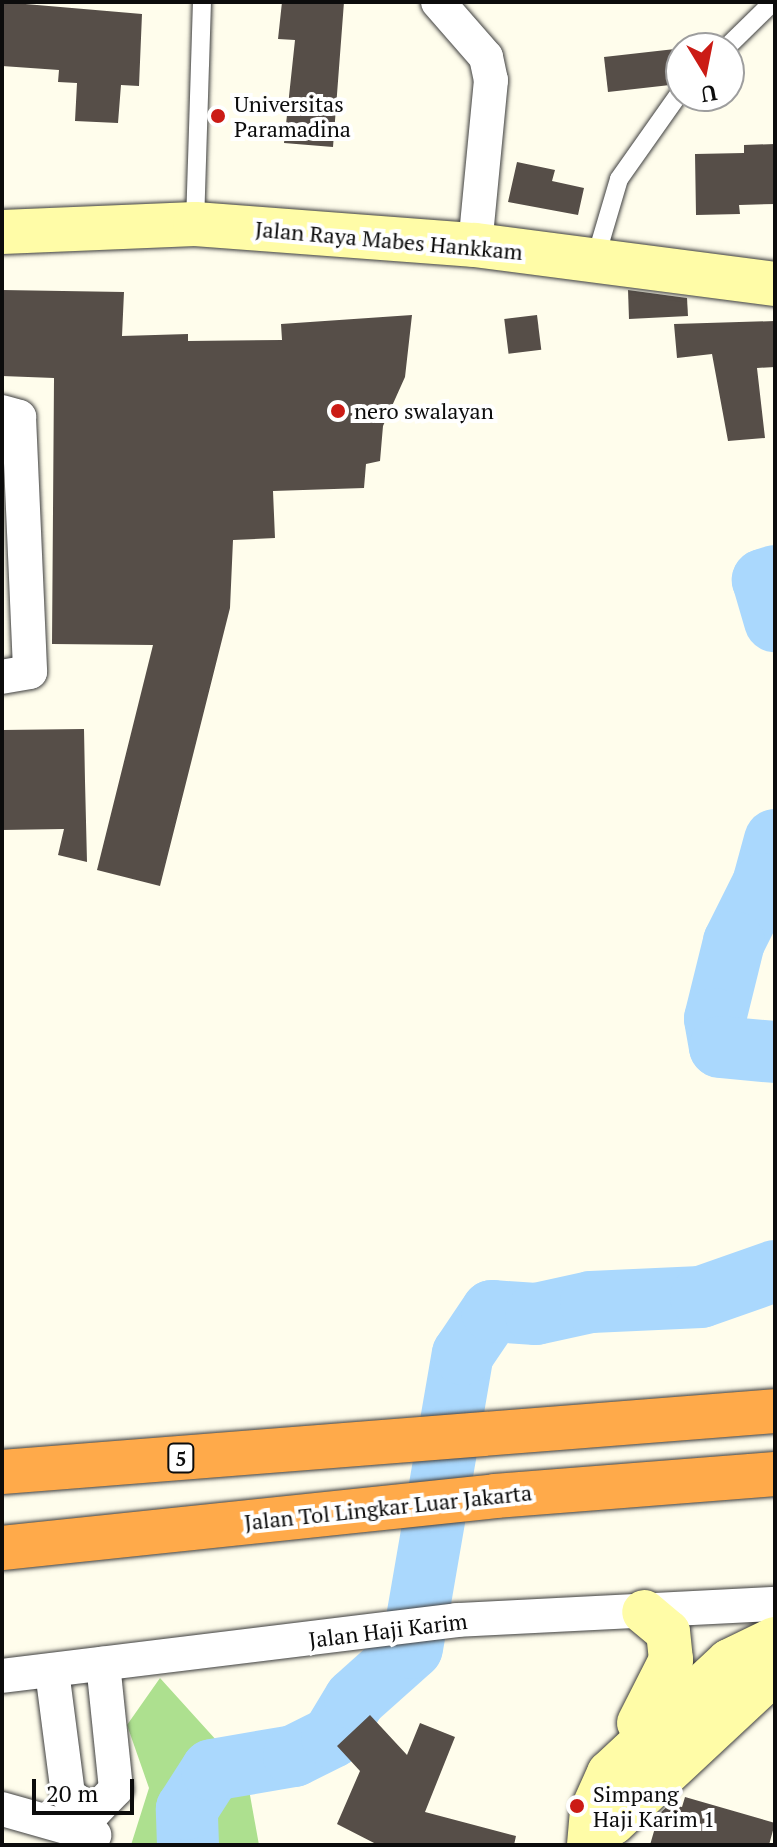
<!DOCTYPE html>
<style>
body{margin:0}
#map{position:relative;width:777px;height:1847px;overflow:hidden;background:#fffdec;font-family:"PT Serif",serif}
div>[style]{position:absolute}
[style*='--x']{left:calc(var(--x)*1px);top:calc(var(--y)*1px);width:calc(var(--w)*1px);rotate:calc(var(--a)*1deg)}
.forest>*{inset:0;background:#ade08f}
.river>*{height:62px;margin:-31px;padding:0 31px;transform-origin:31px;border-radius:31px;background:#aad8fd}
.building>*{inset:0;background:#564e48;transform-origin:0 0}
.roads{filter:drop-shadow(0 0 2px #3f3f3f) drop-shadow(0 0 2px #3f3f3f)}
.service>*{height:18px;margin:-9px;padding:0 9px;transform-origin:9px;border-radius:9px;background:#fff}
.minor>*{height:34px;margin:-17px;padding:0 17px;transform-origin:17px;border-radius:17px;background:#fff}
.secondary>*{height:44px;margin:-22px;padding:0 22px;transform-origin:22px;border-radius:22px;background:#fffca7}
.motorway>*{height:44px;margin:-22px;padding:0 22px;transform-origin:22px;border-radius:22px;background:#ffaa4a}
.dots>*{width:22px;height:22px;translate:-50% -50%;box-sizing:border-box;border:4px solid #fff;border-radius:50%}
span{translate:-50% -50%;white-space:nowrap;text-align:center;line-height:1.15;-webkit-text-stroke:8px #fff;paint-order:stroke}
.shield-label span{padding:2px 6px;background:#fff;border:2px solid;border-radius:6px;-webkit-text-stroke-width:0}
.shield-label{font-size:20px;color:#0c0c0c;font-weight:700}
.poi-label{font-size:22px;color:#0c0c0c}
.left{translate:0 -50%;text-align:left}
.street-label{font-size:22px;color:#0c0c0c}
.frame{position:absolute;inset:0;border:4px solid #0c0c0c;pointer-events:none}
.north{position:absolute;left:665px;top:32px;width:80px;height:80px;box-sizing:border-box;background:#fff;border:2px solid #9e9e9e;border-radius:50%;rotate:170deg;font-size:22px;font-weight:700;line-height:32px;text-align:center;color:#0c0c0c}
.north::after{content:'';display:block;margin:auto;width:28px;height:36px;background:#cb1b15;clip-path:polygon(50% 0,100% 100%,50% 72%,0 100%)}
.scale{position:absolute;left:32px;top:1779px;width:102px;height:36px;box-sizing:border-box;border:4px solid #0c0c0c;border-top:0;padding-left:10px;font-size:24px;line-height:28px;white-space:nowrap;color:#0c0c0c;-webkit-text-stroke:6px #fff;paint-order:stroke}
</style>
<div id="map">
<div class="forest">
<i style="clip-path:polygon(160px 1678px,246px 1773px,259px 1845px,131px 1845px,149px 1788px,127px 1725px)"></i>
</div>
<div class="river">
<i style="--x:775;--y:576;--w:13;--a:162"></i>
<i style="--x:763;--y:580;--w:43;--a:73.7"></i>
<i style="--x:775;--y:840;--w:46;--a:105.3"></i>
<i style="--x:763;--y:884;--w:65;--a:116.6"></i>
<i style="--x:734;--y:942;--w:79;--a:103.9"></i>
<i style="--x:715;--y:1019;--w:28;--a:80"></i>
<i style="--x:720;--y:1047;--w:55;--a:5.2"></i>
<i style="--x:188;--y:1845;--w:36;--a:-92"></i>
<i style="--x:187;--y:1809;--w:46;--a:-57.3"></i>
<i style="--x:212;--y:1770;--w:83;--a:-9.7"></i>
<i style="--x:294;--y:1756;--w:42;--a:-26.6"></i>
<i style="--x:332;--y:1737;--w:44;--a:-58.8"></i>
<i style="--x:355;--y:1699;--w:76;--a:-41.8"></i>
<i style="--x:412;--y:1648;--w:298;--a:-80.2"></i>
<i style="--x:463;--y:1354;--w:52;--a:-56"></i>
<i style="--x:492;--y:1311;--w:44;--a:3.9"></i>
<i style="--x:536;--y:1314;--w:56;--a:-12.3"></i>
<i style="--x:591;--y:1302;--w:110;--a:-2.6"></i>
<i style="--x:701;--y:1297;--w:78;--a:-19.4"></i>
</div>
<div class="building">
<i style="clip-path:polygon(2px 2px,142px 14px,139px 86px,121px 85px,118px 123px,75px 121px,77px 83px,58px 82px,59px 70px,2px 66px)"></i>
<i style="clip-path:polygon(282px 2px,344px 2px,333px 147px,284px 143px,295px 40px,278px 39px)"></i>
<i style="clip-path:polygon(675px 49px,678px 80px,670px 85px,608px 92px,604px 57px)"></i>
<i style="clip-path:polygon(775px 144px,775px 204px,739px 205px,740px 214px,696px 215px,695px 154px,744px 153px,744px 145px)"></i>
<i style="clip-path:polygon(517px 162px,555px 170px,552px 181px,584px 188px,578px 215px,508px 202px)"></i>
<i style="clip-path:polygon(2px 290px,124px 292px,122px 336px,188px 334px,188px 341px,282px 340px,281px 324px,412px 315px,405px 377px,383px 426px,380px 461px,366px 464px,364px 488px,273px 491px,275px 538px,233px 540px,230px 608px,160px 886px,97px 870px,153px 645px,52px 644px,54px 378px,2px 376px)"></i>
<i style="clip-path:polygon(628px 290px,687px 298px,688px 316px,629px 319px)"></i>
<i style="left:537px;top:315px;width:35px;height:33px;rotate:83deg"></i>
<i style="clip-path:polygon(775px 321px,775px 367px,757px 368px,765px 438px,728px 441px,712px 354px,677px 358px,674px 324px)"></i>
<i style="clip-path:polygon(84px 729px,85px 781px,87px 862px,58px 855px,64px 829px,2px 830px,2px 730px)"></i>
<i style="clip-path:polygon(370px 1715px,407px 1755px,420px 1723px,455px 1737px,425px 1812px,516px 1836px,514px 1845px,378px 1845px,337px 1824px,360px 1771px,337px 1746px)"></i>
<i style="clip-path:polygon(685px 1797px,775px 1823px,769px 1845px,650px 1845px,659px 1814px,670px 1804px,682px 1807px)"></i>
</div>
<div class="roads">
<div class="service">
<i style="--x:726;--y:48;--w:66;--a:-44.4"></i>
<i style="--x:195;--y:224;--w:222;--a:-88.2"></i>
<i style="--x:595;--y:260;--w:84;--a:-73.5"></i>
<i style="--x:619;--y:179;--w:108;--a:-54.8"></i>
</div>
<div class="minor">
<i style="--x:438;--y:2;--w:73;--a:48.9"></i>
<i style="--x:486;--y:57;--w:24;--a:78"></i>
<i style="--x:491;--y:80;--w:166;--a:95.5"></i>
<i style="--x:2;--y:412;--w:18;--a:16"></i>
<i style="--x:19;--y:417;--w:255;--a:87.5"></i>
<i style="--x:30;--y:672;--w:28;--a:170"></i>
<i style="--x:52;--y:1671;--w:125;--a:82.6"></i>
<i style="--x:68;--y:1795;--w:31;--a:33"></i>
<i style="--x:2;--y:1676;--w:458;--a:-7"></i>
<i style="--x:457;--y:1620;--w:318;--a:-2.9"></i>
<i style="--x:2;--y:1809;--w:96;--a:15.8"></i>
<i style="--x:94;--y:1812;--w:32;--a:-46"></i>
<i style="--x:116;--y:1789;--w:126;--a:-95.9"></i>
</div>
<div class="secondary">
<i style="--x:2;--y:232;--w:193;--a:-2.4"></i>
<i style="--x:195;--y:224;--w:281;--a:4.3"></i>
<i style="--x:475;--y:245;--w:303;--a:7.4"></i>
<i style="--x:639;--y:1723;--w:71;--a:-63.1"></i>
<i style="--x:671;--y:1660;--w:28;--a:-96"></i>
<i style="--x:668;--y:1632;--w:31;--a:-140"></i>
<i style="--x:593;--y:1833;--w:22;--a:-27"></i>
<i style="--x:613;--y:1823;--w:221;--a:-43"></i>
<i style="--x:589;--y:1845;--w:34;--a:-85"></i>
<i style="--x:592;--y:1811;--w:42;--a:-65.9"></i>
<i style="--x:609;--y:1773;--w:164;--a:-43"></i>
<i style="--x:729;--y:1661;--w:51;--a:-25.6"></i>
</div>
<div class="motorway">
<i style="--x:2;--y:1472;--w:775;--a:-4.51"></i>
<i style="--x:2;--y:1548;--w:496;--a:-6"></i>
<i style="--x:495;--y:1496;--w:281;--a:-4.5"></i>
</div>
</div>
<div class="dots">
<i style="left:218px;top:116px;background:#cb1b15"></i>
<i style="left:338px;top:411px;background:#cb1b15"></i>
<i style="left:577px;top:1806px;background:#cb1b15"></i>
</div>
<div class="shield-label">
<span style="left:181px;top:1458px">5</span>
</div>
<div class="poi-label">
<span class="left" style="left:234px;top:116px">Universitas<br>Paramadina</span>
<span class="left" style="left:354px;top:411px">nero swalayan</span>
<span class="left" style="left:593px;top:1806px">Simpang<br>Haji Karim 1</span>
</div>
<div class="street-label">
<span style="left:389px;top:240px;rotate:5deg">Jalan Raya Mabes Hankkam</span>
<span style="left:388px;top:1507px;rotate:-6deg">Jalan Tol Lingkar Luar Jakarta</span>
<span style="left:388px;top:1630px;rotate:-7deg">Jalan Haji Karim</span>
</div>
<div class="frame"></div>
<div class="north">U</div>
<div class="scale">20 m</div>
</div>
